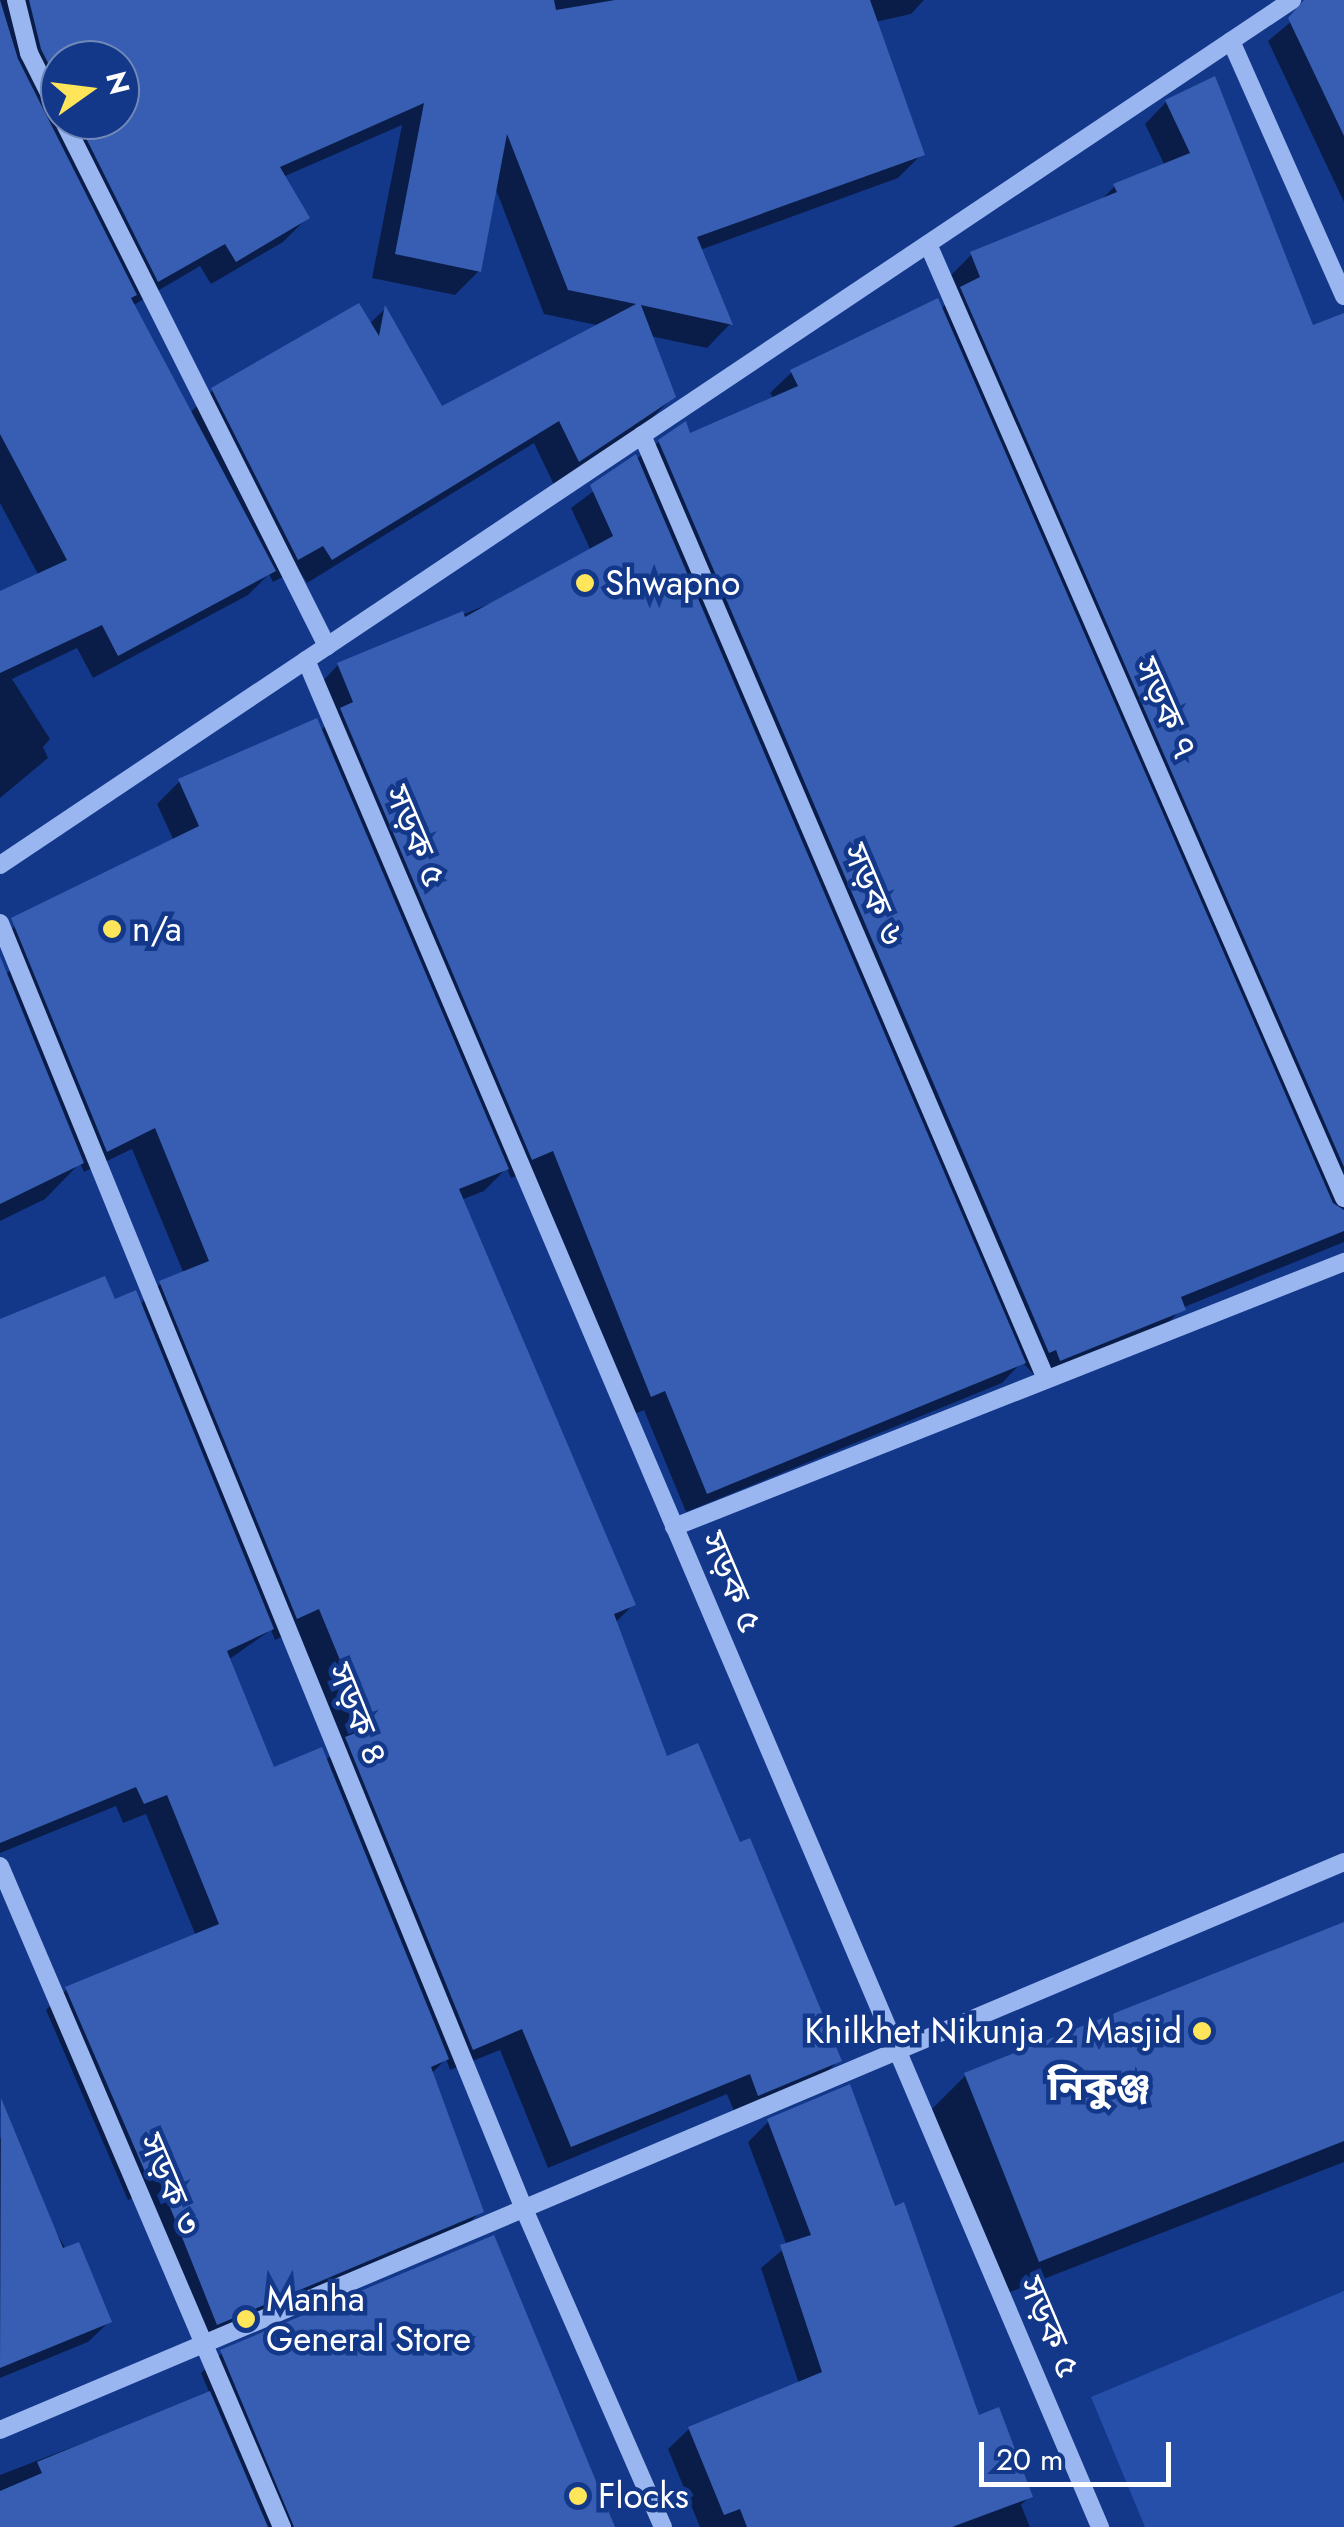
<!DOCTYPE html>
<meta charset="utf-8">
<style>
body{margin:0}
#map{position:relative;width:1344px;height:2527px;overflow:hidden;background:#13388a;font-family:Jost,"Noto Sans Bengali",sans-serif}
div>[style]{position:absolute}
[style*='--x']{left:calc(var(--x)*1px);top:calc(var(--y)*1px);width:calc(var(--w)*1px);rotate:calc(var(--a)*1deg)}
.green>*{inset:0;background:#254fa9}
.shadow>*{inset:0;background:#0007}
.building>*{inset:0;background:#375eb2}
.minor>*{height:18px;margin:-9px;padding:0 9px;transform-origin:9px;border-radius:9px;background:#9ab6f0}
.dots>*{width:28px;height:28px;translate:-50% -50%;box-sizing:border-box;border:5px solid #13388a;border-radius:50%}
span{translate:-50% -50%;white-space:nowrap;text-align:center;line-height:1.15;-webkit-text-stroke:9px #13388a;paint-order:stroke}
.poi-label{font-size:35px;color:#fff}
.left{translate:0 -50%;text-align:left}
.right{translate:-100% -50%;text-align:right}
.street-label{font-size:35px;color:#fff}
.quarter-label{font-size:40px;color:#fff;font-weight:700}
.north{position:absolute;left:40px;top:40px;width:100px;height:100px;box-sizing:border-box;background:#13388a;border:2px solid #7188b9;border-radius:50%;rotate:76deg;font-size:28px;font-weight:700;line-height:40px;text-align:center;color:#fff}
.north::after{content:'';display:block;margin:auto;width:35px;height:45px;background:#ffe559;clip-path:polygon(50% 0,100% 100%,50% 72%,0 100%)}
.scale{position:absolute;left:979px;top:2442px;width:192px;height:45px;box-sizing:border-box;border:5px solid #fff;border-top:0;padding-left:12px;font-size:30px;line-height:35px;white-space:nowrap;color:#fff;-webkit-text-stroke:8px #13388a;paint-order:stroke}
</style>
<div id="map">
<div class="green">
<i style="clip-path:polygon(1344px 2291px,1344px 2527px,1145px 2527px,1091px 2397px)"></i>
</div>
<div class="shadow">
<i style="clip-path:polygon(evenodd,0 0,924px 0,911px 14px,875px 22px,922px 154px,898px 178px,700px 250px,730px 324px,707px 348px,650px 336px,674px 396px,649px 421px,554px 485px,534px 443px,307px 583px,298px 569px,273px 582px,269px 574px,248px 595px,93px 678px,77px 648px,12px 679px,50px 739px,43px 747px,48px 758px,0 798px,0 594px,39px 576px,0 503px,0 0,60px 60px,120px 60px,120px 120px,60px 120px,60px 60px,0 0,402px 125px,372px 278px,455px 295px,479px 271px,495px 187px,544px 314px,601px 326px,441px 409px,385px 309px,369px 324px,213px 390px,189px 414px,132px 306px,200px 266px,211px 284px,283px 242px,307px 218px,283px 177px,402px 125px)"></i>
<i style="clip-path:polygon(1317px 0,1344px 0,1344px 202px,1268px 41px)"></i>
<i style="clip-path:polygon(evenodd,1166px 102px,1312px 329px,1344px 337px,1344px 1242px,1182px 1308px,1161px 1331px,1039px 1380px,1022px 1362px,1002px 1383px,686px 1512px,644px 1410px,630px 1416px,532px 1170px,511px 1178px,507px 1168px,484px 1191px,461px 1200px,633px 1605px,615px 1623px,666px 1759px,738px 1845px,839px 2060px,817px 2082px,736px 2116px,727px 2094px,548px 2168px,500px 2050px,450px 2070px,446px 2059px,431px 2074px,481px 2211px,460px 2232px,196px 2344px,138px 2196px,128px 2200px,46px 2010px,67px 1989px,196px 1936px,146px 1814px,123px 1823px,116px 1806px,0 1853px,0 1322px,113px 1303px,139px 1305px,161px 1283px,184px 1274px,132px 1149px,84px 1172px,80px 1163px,45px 1199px,0 1221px,0 967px,5px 975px,21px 960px,8px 933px,30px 911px,174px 841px,157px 804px,180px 781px,320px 731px,332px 720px,318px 686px,338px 665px,511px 595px,591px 551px,571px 508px,659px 442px,689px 436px,774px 399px,770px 393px,792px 372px,940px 310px,957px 293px,950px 276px,972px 254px,1099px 202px,1115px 186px,1165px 166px,1145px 124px,1166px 102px,271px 1630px,275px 1640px,297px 1630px,343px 1743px,325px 1761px,273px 1770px,228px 1660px,271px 1630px)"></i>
<i style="clip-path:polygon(1344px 1925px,1344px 2162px,1005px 2294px,932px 2109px,966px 2075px)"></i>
<i style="clip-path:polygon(769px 2121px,1030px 2496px,1021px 2505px,1030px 2527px,700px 2527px,668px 2449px,689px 2429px,799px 2384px,761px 2268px,787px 2246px,748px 2142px)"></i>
<i style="clip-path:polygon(0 2137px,109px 2322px,88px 2342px,0 2378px)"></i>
<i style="clip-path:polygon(222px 2353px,612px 2527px,0 2527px,0 2475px,210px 2394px,201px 2373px)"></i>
</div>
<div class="building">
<i style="clip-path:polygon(0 0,18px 59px,137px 295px,131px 298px,276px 571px,118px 656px,102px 625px,0 673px,0 591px,67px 560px,0 434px)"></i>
<i style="clip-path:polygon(29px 0,554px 0,556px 10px,615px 0,870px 0,925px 155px,697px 237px,733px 325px,641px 305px,676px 397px,579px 462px,559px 421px,332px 560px,323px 546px,298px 560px,211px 388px,359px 303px,379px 336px,385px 305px,442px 406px,636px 304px,568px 290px,507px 134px,481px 272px,395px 254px,424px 103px,280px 167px,310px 218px,236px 262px,225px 244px,158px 282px,77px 120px,120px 120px,120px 60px,60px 60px,60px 87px,41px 49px)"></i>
<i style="clip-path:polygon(1304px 0,1344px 0,1344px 136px,1288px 18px)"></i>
<i style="clip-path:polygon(1215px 76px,1313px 325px,1344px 313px,1344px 1167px,960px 287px,980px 277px,970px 252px,1117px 192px,1113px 184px,1190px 153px,1165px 100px)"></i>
<i style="clip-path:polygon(938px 298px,1333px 1203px,1344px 1210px,1344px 1231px,1181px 1297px,1186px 1310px,1060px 1361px,1056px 1350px,1049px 1353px,658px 440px,686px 421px,690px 433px,798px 386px,790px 370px)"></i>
<i style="clip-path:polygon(636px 454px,1026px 1363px,707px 1494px,665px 1391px,651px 1397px,553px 1151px,532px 1160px,340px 708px,353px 702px,337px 663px,463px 611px,465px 617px,613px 536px,590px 485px)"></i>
<i style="clip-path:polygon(317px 718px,509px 1169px,459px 1189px,636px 1605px,614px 1614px,667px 1756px,698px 1743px,740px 1842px,750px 1838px,842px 2061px,758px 2096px,750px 2074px,571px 2147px,522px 2029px,473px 2050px,345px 1737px,368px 1728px,319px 1609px,297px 1619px,159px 1281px,209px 1261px,155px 1128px,107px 1152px,11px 918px,199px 826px,178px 779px)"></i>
<i style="clip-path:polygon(0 956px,84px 1163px,0 1204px)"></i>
<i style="clip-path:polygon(105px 1276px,115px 1299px,136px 1290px,274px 1629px,227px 1651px,274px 1767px,322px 1747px,449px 2059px,431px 2067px,484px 2212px,217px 2325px,158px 2177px,149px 2181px,65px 1987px,219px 1924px,167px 1795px,144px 1804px,136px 1787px,0 1843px,0 1319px)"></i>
<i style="clip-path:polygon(1344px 1922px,1344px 2141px,1039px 2262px,964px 2073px)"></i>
<i style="clip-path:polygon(850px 2084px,895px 2206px,904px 2202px,979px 2415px,999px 2407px,1033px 2497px,952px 2527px,747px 2527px,740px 2509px,724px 2515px,688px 2427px,822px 2372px,780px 2245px,811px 2235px,767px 2119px)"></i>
<i style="clip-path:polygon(1px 2098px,63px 2248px,79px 2242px,112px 2322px,0 2368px)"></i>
<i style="clip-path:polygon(494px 2235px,615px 2527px,294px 2527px,220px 2350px)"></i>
<i style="clip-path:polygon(210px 2391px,268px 2527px,0 2527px,0 2491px,42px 2473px,37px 2462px)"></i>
</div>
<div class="minor">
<i style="--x:16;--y:0;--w:55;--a:76.2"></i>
<i style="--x:29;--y:53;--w:69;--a:63.4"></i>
<i style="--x:1231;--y:41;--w:279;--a:66.1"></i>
<i style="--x:63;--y:120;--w:589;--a:63.35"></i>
<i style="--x:928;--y:244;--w:1041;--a:66.44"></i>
<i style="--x:642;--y:435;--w:1027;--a:66.83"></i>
<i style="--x:306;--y:660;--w:2029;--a:66.96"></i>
<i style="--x:0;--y:865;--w:1555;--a:-33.8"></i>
<i style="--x:0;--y:923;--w:1389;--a:67.83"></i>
<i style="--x:524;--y:2209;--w:347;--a:66.4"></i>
<i style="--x:674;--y:1527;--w:721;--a:-21.58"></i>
<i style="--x:0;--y:1866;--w:719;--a:66.9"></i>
<i style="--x:0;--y:2430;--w:1459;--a:-22.91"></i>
</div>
<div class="dots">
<i style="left:585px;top:583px;background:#ffe559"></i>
<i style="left:112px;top:929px;background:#ffe559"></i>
<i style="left:1202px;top:2031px;background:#ffe559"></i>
<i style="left:246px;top:2319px;background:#ffe559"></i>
<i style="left:578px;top:2496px;background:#ffe559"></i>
</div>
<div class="poi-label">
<span class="left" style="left:605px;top:583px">Shwapno</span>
<span class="left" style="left:132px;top:929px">n/a</span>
<span class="right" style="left:1182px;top:2031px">Khilkhet Nikunja 2 Masjid</span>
<span class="left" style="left:266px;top:2319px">Manha<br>General Store</span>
<span class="left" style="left:598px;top:2496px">Flocks</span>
</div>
<div class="street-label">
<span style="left:1166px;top:708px;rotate:66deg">সড়ক ৭</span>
<span style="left:416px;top:836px;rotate:67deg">সড়ক ৫</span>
<span style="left:874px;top:894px;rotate:67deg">সড়ক ৬</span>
<span style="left:732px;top:1582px;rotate:67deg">সড়ক ৫</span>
<span style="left:358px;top:1714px;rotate:68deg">সড়ক ৪</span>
<span style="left:170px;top:2184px;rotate:67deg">সড়ক ৩</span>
<span style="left:1050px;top:2327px;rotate:67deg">সড়ক ৫</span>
</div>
<div class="quarter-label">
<span style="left:1099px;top:2086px">নিকুঞ্জ</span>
</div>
<div class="north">N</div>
<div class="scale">20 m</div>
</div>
